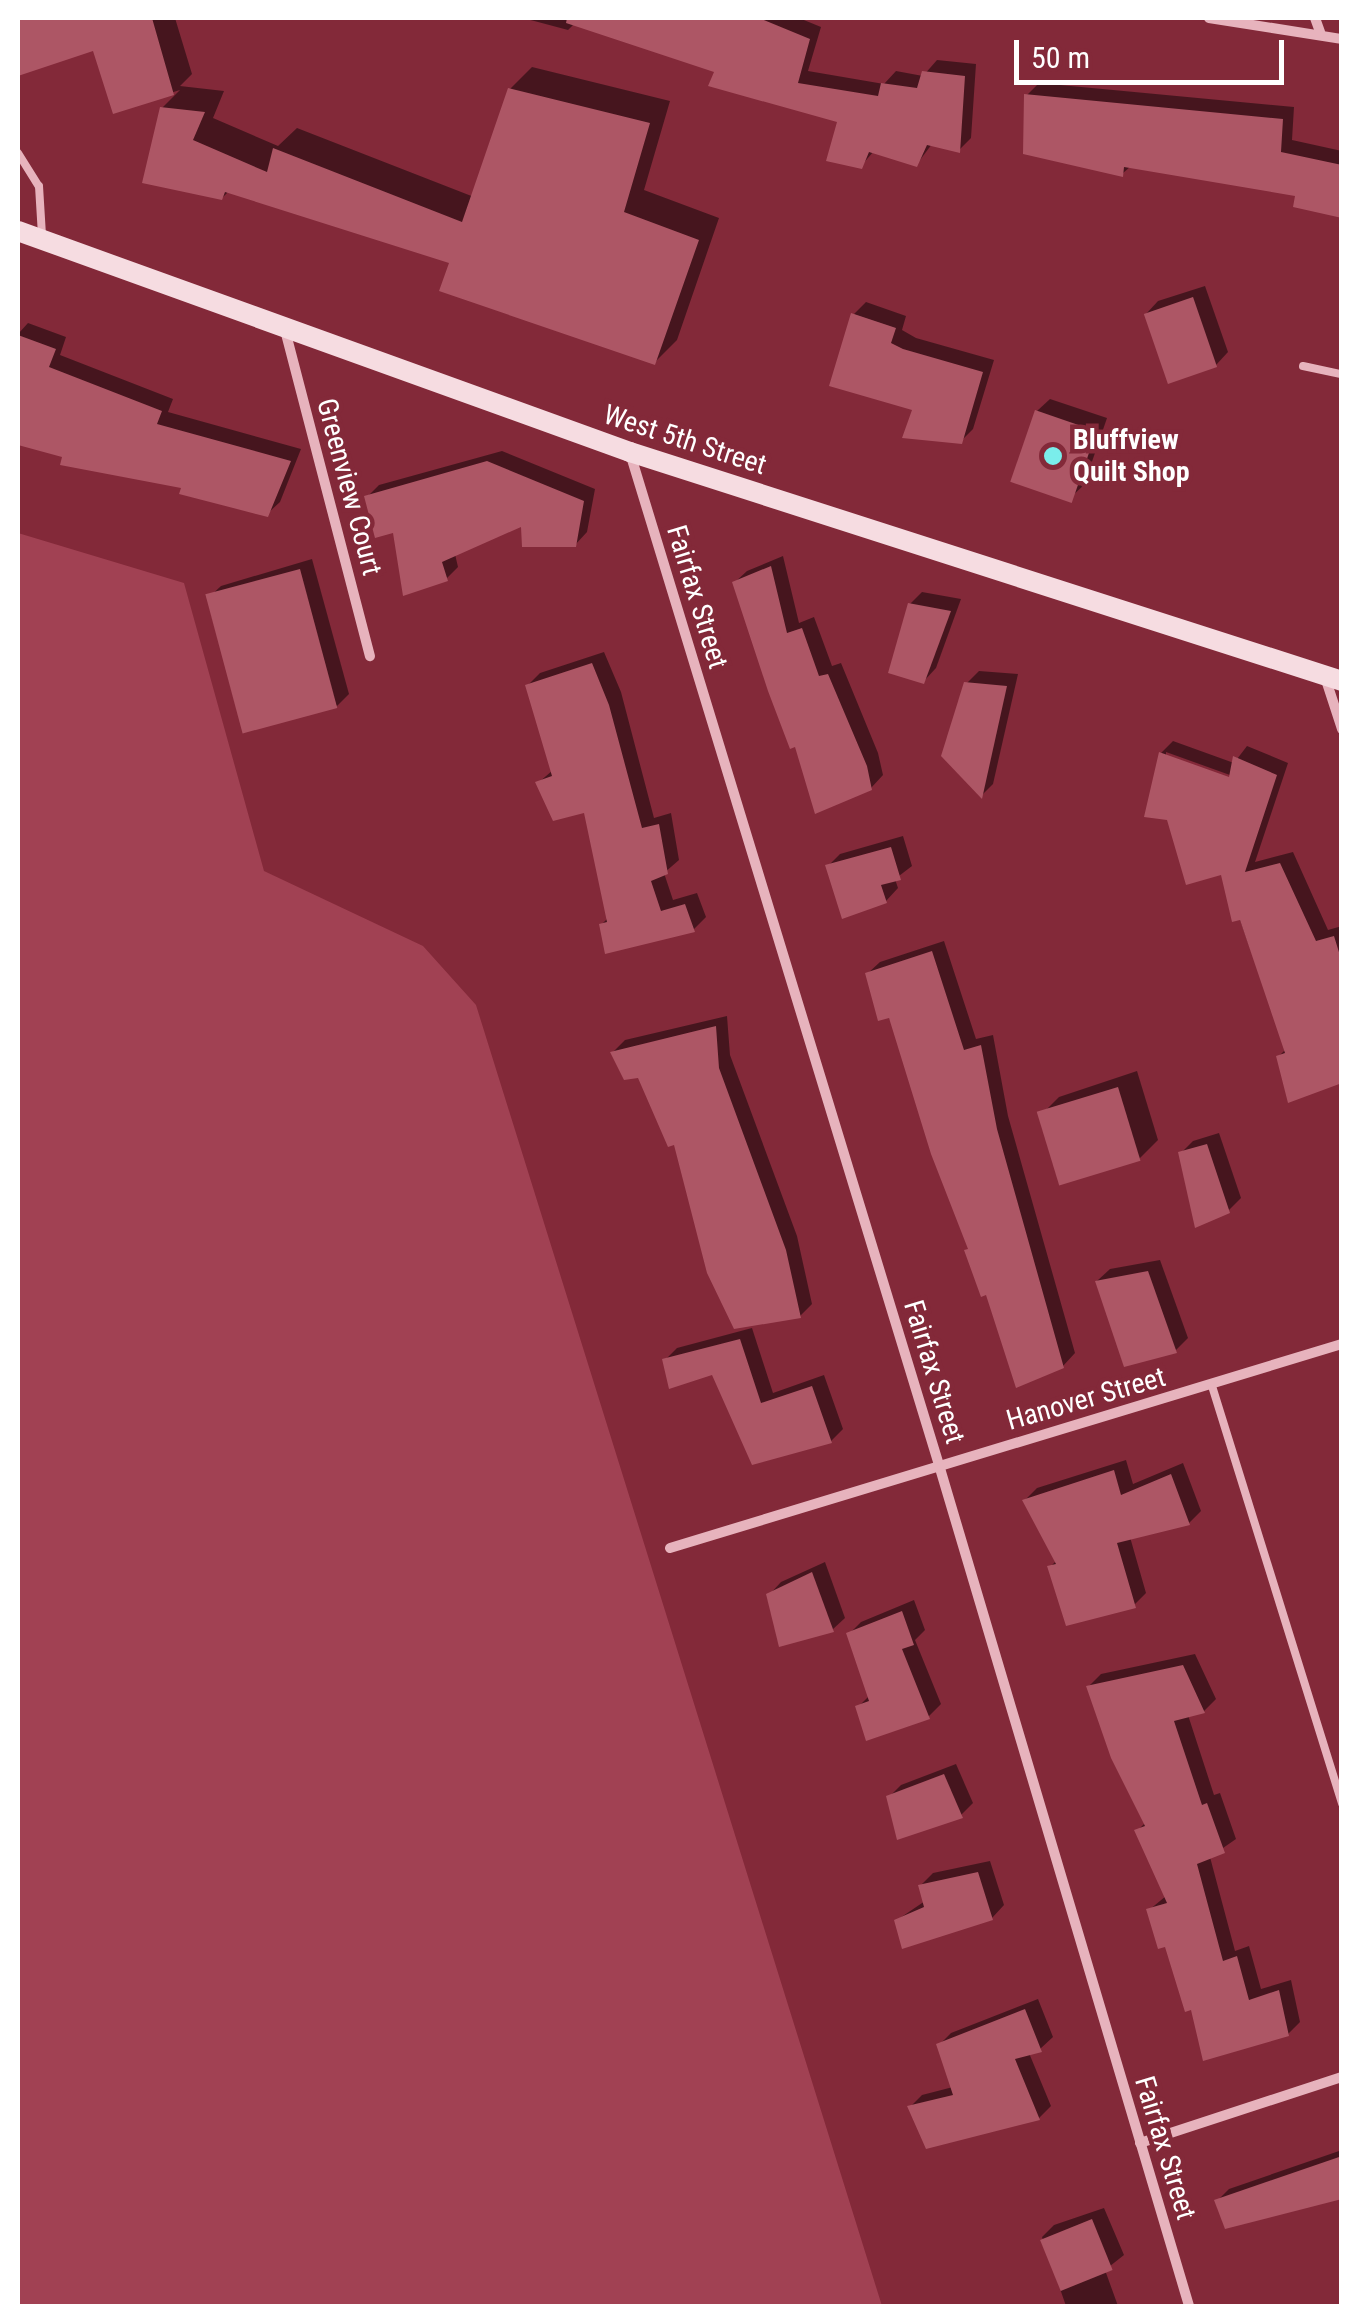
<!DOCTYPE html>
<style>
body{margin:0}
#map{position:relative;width:1359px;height:2324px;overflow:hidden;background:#832939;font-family:"Roboto Condensed",sans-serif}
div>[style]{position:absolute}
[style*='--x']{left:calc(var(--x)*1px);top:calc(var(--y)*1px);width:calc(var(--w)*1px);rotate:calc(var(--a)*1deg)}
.green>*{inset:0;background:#a14153}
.shadow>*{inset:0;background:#0007}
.building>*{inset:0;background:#ad5665;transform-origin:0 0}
.lane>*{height:8px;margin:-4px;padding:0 4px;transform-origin:4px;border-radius:4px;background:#e7b3bd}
.street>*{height:10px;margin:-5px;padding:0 5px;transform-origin:5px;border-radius:5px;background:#e7b3bd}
.secondary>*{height:20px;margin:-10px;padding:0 10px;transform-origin:10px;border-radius:10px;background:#f6dce1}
.dots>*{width:28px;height:28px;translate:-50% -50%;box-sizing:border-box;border:5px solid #832939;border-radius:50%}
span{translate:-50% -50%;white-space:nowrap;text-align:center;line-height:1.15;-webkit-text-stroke:9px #832939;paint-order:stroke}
.street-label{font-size:28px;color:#fff}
.poi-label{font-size:28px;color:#fff;font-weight:700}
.left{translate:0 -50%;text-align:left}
.frame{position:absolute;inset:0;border:20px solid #fff;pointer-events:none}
.scale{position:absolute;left:1014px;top:40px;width:270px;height:45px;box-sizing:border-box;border:5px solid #fff;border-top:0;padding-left:12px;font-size:30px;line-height:35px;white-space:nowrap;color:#fff;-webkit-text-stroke:8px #832939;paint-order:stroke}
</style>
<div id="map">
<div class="green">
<i style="clip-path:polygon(18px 533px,184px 583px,264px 871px,423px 946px,476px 1005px,882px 2306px,18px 2306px)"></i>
</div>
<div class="shadow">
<i style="clip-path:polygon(18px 18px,175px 18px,192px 74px,180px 86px,224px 91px,213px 118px,278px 146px,297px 128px,474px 197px,510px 89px,532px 67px,670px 101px,644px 190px,719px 218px,677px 340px,655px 362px,452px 261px,229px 191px,222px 198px,162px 108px,180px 90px,115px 110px,95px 48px,18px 73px)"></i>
<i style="clip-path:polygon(523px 18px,799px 18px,821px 27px,808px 71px,884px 84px,896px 71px,923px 76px,937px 60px,976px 64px,971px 138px,959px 150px,932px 144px,917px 164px,874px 151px,861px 166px,840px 120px,717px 71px,575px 23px,568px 30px)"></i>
<i style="clip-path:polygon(1039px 83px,1294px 107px,1292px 140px,1342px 151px,1342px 216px,1298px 194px,1131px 166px,1122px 174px,1027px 95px)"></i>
<i style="clip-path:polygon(1205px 286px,1228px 352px,1216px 365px,1146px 314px,1158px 301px)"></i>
<i style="clip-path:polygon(866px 302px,906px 316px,902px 330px,916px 338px,994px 360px,973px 429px,961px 441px,915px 408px,854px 314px)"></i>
<i style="clip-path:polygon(28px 323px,66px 337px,60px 355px,173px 399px,168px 412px,301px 449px,280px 502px,267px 514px,184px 486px,18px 443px,18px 334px)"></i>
<i style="clip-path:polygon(1050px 399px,1107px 418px,1084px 485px,1071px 497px,1037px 411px)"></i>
<i style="clip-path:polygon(502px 451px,595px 489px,587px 532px,575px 545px,523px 523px,455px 554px,458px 567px,446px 579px,367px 497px,379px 485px)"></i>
<i style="clip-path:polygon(783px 556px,799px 623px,814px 617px,832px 666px,841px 663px,878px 753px,883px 775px,871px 788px,797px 744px,734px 583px,747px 571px)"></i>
<i style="clip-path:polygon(312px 559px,349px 694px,337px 706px,208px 598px,221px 586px)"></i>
<i style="clip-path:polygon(922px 592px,961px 599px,936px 668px,924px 681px,910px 604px)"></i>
<i style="clip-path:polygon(604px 652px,621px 692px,654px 818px,671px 813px,679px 860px,664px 873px,673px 900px,697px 893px,706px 917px,694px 929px,601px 925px,609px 917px,586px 810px,538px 783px,553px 770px,527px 686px,540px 673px)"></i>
<i style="clip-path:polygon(979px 671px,1018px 674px,993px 784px,982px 795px,967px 683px)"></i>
<i style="clip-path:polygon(evenodd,1173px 741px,1234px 763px,1247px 746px,1288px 763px,1255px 862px,1293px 852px,1328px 930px,1342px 926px,1342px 1080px,1279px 1056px,1286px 1049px,1223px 872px,1161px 753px,1173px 741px,1166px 752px,1241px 779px,1239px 783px,1166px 757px,1166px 752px)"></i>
<i style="clip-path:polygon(903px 836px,912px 866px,895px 879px,898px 888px,886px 901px,828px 866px,840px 854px)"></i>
<i style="clip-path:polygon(944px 941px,976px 1039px,993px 1035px,1008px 1116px,1075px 1353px,1063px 1366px,867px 974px,880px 962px)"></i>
<i style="clip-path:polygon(727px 1016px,730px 1055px,797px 1236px,812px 1304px,800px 1316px,676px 1142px,640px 1075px,613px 1052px,625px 1040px)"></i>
<i style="clip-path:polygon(1137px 1071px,1158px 1140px,1139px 1159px,1041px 1115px,1059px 1097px)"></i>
<i style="clip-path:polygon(1219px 1133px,1241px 1198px,1229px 1210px,1181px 1153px,1193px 1141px)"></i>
<i style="clip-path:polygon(1160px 1260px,1188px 1338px,1176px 1350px,1097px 1281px,1110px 1269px)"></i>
<i style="clip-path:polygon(752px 1328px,773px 1393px,824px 1375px,843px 1429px,831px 1441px,754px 1462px,714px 1372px,665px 1360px,677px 1348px)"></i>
<i style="clip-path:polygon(1126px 1460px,1133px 1484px,1183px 1463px,1201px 1511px,1189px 1523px,1130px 1537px,1146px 1593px,1134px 1605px,1050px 1567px,1057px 1560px,1025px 1500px,1037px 1488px)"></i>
<i style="clip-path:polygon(825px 1562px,845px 1618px,832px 1630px,769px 1595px,781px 1582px)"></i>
<i style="clip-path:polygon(914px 1600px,925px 1630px,915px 1640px,941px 1704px,929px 1716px,868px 1738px,858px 1707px,870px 1695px,849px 1634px,861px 1622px)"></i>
<i style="clip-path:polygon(1195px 1654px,1216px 1699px,1204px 1711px,1188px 1715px,1214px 1795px,1220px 1793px,1236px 1839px,1210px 1857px,1235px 1951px,1249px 1946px,1261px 1989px,1291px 1980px,1300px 2022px,1288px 2034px,1193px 2006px,1149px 1910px,1166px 1896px,1137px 1831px,1146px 1822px,1089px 1686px,1101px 1674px)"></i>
<i style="clip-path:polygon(956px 1764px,973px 1803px,961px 1815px,889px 1797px,901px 1785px)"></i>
<i style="clip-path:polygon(990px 1861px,1004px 1905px,992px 1918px,897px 1920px,925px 1901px,920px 1886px,933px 1873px)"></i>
<i style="clip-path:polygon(1038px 1999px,1053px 2037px,1040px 2049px,1029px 2053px,1051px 2106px,1039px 2118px,910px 2107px,922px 2095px,953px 2087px,939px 2045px,951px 2033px)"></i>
<i style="clip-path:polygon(1342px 2150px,1342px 2197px,1217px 2201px,1229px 2189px)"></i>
<i style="clip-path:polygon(1104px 2208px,1124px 2255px,1105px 2270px,1118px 2306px,1066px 2306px,1042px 2237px,1054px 2225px)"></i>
</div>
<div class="building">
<i style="clip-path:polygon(18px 18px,152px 18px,174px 95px,113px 114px,93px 51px,18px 76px)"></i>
<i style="clip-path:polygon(567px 18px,759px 18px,810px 39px,798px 83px,878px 96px,881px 83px,917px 88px,922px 71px,965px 76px,960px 153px,927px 145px,917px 167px,869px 152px,862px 169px,826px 161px,837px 122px,708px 86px,714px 72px,566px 23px)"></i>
<i style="clip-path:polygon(508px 88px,650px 123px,624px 212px,699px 240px,655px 365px,439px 291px,449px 263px,225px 192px,222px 200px,142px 183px,160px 107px,205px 112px,193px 140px,267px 172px,273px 148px,462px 222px)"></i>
<i style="clip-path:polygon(1024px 94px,1283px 119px,1281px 152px,1342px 165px,1342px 218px,1293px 207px,1295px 196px,1124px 167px,1123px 177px,1023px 154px)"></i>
<i style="left:1193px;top:297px;width:74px;height:52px;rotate:71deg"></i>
<i style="clip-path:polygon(851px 313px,896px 328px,891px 343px,903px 349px,983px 372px,962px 444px,902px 438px,912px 410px,829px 386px)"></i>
<i style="clip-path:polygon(18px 335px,56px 349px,49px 367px,162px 411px,157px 424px,291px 461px,268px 517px,179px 494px,181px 488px,60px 465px,62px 457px,18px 445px)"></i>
<i style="left:1035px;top:410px;width:65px;height:76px;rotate:19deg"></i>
<i style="clip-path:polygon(487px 461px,584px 501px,576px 547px,522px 547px,521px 527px,442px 562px,448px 581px,403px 596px,393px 533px,375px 538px,364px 496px)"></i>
<i style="clip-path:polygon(771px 566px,787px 633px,802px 628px,819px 676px,828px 674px,867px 766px,872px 790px,815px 814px,795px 747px,790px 749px,768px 691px,732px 582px)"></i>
<i style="left:300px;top:569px;width:144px;height:98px;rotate:75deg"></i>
<i style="clip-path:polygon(908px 603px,951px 611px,924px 684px,888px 673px)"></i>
<i style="clip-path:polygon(592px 663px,609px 705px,642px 828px,659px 824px,668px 874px,651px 881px,661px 911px,685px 904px,695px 932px,605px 954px,599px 924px,607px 922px,584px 813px,553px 821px,535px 782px,552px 776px,525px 685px)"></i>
<i style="clip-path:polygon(964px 682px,1007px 686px,982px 799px,941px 756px)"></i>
<i style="clip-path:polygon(1159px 752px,1229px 777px,1233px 756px,1277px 775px,1245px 872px,1280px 863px,1316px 941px,1334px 936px,1342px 962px,1342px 1083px,1288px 1103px,1276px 1056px,1285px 1053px,1240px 920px,1232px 922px,1221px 875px,1186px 885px,1167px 820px,1144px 817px)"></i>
<i style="clip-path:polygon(891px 847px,901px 880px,881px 885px,887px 903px,842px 919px,825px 865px)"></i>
<i style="clip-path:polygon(932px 951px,964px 1050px,981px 1045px,997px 1129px,1064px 1368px,1016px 1388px,986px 1295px,981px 1297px,964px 1250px,968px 1249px,931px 1154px,889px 1018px,878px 1021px,865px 973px)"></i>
<i style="clip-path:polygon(716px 1026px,719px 1068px,786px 1250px,801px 1318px,734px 1329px,707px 1273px,674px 1145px,668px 1147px,638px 1078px,624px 1080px,610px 1052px)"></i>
<i style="left:1118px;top:1087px;width:77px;height:85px;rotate:73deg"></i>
<i style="clip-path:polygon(1207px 1144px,1230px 1213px,1195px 1228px,1178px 1152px)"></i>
<i style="clip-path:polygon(1148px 1271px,1177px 1353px,1124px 1367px,1095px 1281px)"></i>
<i style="clip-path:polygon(740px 1339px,761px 1403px,812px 1386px,832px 1443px,752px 1465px,712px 1375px,669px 1389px,662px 1359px)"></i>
<i style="clip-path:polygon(1114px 1470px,1121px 1495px,1171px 1474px,1190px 1525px,1117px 1543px,1136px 1608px,1066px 1626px,1047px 1566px,1056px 1564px,1022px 1500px)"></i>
<i style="clip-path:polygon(812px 1572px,834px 1632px,779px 1647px,766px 1594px)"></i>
<i style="clip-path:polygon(902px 1611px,914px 1645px,902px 1649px,930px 1719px,866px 1741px,855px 1706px,869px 1701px,846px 1633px)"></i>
<i style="clip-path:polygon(1183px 1665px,1205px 1713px,1174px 1721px,1202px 1805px,1207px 1803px,1225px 1853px,1197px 1864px,1223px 1961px,1237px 1956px,1249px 2000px,1279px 1990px,1289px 2036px,1203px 2061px,1191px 2010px,1185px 2012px,1165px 1947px,1158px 1949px,1146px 1909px,1167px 1903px,1134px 1830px,1145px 1826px,1111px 1758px,1086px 1686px)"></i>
<i style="clip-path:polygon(944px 1774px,963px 1818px,897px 1840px,886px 1796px)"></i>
<i style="clip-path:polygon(978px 1872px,993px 1920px,902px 1949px,894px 1920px,924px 1907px,918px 1885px)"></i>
<i style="clip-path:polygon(1025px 2009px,1042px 2052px,1015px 2059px,1040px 2120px,926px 2149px,907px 2106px,953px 2095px,936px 2044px)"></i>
<i style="clip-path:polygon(1342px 2156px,1342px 2199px,1225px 2229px,1214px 2200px)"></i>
<i style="left:1092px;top:2219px;width:55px;height:56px;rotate:68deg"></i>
</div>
<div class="lane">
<i style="--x:18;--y:153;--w:39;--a:58"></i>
<i style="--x:39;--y:186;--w:49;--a:86.5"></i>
<i style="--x:1303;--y:366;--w:40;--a:12"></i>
<i style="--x:1212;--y:1386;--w:438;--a:72.7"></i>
</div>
<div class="street">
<i style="--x:1209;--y:18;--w:135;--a:9"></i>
<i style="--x:1315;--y:18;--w:15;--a:70"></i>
<i style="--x:285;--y:330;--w:337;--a:75.4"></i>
<i style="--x:630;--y:453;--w:1058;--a:73.02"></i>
<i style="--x:939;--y:1465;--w:877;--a:73.44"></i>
<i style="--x:1325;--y:677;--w:55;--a:71.9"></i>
<i style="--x:670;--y:1548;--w:702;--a:-16.89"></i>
<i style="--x:1140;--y:2143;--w:213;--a:-18.1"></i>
</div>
<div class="secondary">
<i style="--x:18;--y:231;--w:651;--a:19.86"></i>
<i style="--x:630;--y:452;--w:748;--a:17.83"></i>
</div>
<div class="dots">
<i style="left:1053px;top:456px;background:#7aedeb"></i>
</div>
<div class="street-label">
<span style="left:685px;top:440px;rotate:18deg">West 5th Street</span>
<span style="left:349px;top:487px;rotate:75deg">Greenview Court</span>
<span style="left:697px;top:597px;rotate:73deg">Fairfax Street</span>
<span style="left:934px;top:1372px;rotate:73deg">Fairfax Street</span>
<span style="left:1086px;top:1399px;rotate:-16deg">Hanover Street</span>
<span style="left:1165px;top:2148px;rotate:73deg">Fairfax Street</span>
</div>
<div class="poi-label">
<span class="left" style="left:1073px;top:456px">Bluffview<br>Quilt Shop</span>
</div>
<div class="frame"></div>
<div class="scale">50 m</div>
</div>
